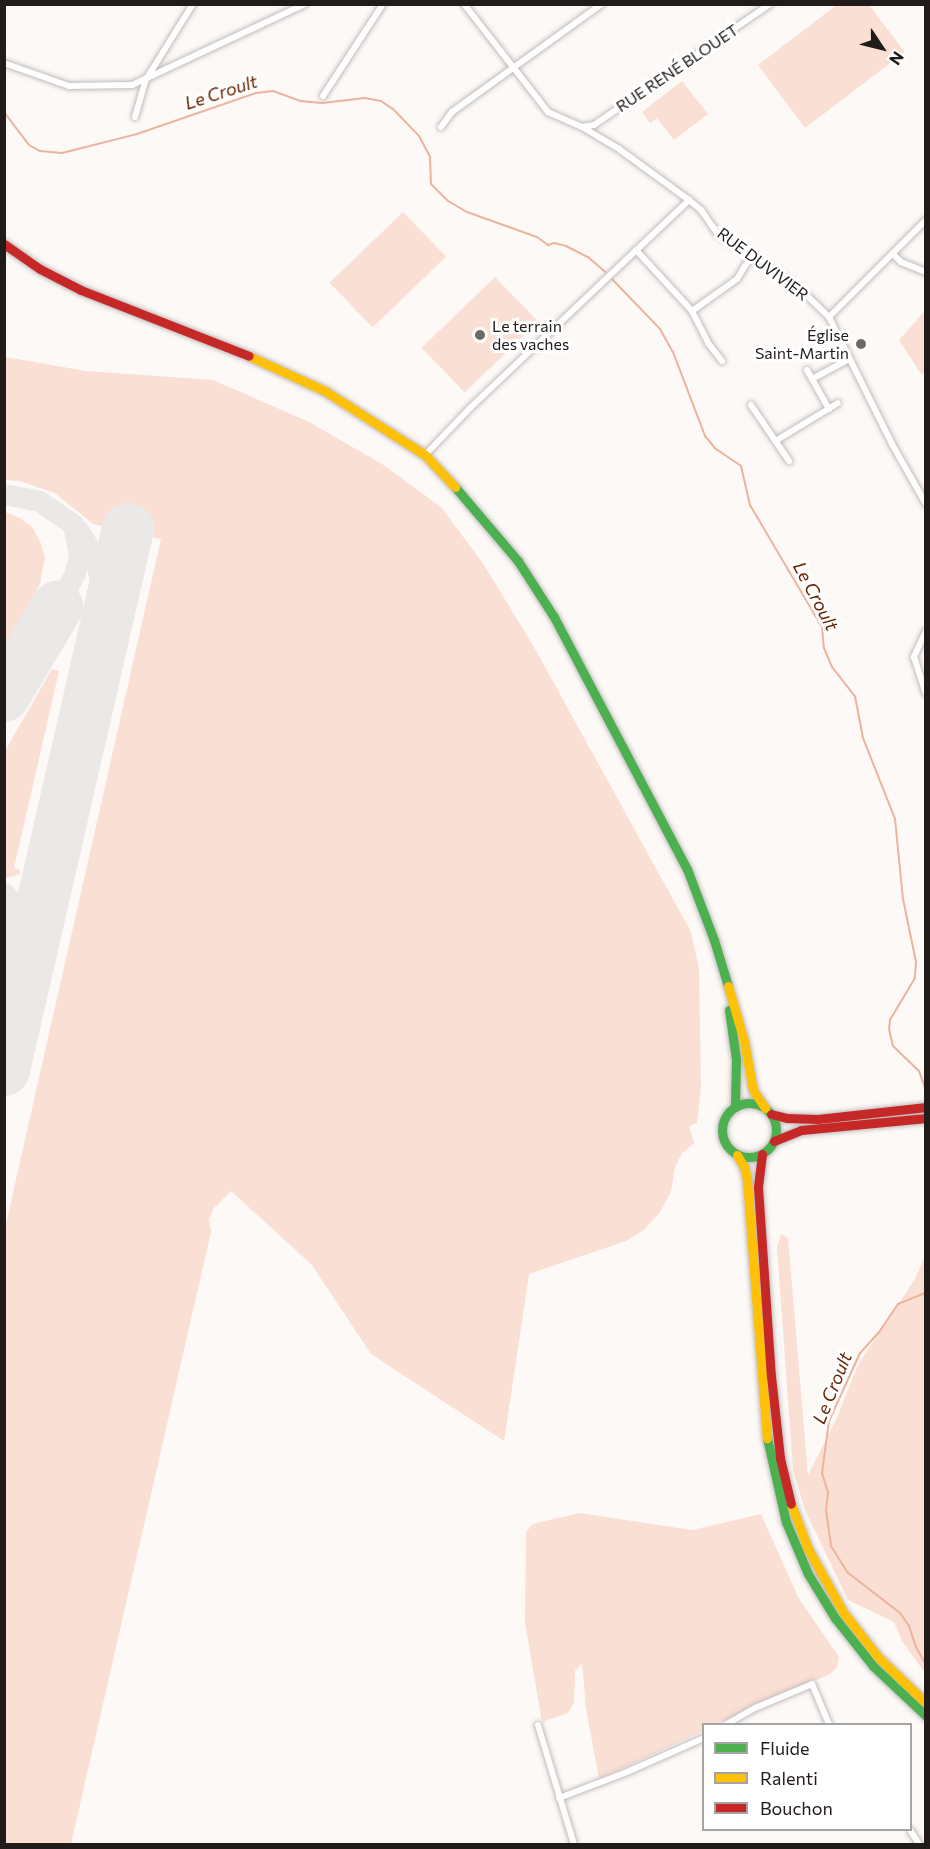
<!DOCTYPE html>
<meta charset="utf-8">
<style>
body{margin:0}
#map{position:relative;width:930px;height:1849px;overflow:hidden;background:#fcf9f7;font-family:Commissioner,sans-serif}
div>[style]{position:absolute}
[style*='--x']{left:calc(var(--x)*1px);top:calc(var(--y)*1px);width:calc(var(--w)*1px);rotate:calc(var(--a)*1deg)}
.green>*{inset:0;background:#fadfd5;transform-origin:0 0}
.stream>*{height:2px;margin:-1px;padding:0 1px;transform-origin:1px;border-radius:1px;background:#ecb39d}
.taxiway>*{height:21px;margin:-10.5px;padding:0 10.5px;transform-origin:10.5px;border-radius:10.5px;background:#ebe9e8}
.runway>*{height:52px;margin:-26px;padding:0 26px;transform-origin:26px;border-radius:26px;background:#ebe9e8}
.roads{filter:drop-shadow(0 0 2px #c2bdbc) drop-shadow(0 0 2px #c2bdbc)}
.street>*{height:6px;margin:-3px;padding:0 3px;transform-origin:3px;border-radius:3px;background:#fffefe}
.fast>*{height:9px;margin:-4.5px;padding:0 4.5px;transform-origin:4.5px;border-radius:4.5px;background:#4caf50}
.fast>.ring{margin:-4.5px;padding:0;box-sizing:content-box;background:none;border:9px solid #4caf50;border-radius:50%}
.slow>*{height:9px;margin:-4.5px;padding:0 4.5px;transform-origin:4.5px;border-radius:4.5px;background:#ffc107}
.jam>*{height:9px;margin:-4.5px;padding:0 4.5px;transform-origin:4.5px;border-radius:4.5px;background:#c62828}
.dots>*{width:16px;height:16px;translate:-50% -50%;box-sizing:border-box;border:3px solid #fff;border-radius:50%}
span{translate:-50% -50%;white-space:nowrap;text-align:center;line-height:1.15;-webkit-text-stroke:6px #fff;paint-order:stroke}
.street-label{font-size:16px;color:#211b19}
.poi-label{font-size:16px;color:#211b19}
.left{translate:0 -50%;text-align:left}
.right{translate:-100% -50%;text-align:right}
.water-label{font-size:18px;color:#692300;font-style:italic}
.frame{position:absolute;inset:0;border:6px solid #211b19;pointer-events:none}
.legend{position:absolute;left:702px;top:1723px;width:210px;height:108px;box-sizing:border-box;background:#fff;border:2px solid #a6a4a3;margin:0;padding:8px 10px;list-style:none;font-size:18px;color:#211b19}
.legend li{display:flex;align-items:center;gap:12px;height:30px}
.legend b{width:30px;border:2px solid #a6a4a3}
.north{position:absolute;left:852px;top:18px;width:60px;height:60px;-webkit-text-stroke:4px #fff;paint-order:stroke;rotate:125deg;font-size:16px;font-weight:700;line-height:24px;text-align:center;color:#211b19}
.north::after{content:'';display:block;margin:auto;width:21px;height:27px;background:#211b19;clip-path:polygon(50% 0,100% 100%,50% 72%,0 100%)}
</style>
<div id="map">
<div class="green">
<i style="clip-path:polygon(838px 4px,869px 5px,905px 52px,805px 128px,758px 65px)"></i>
<i style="clip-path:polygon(682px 81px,708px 114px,674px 140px,657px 118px,650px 123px,642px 112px)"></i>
<i style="left:403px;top:212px;width:62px;height:102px;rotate:46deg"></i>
<i style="left:495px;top:277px;width:62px;height:102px;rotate:46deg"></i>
<i style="clip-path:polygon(924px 312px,926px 373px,921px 374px,899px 340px)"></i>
<i style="clip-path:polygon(5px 357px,86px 371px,213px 380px,307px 421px,382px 464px,441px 507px,482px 562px,534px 647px,691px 932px,699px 969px,701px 1086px,697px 1123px,689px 1126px,694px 1143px,682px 1153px,675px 1167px,671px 1192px,660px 1212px,644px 1230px,626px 1241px,529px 1274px,504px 1441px,371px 1354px,312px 1265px,231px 1191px,213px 1209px,209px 1219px,211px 1232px,71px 1844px,5px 1844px,5px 1228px,161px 539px,93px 524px,55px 493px,20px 481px,5px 480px)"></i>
<i style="clip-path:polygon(5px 512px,20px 518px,32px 527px,40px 541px,45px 557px,40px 584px,5px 647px)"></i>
<i style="clip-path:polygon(52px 669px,59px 671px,14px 868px,20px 870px,20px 874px,7px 878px,4px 876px,5px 751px)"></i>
<i style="clip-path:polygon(781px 1234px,788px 1238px,808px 1475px,835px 1422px,859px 1363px,915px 1279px,925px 1256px,925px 1673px,902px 1641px,894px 1622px,848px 1600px,805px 1510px,793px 1470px,777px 1248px)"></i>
<i style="clip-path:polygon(579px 1513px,692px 1530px,761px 1514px,798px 1597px,839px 1657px,837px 1667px,830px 1674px,717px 1724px,704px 1724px,703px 1731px,599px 1779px,586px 1708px,582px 1663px,575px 1671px,574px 1703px,568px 1713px,542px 1722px,525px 1622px,526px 1532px,533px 1524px)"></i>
</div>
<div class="stream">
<i style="--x:4;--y:112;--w:41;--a:52.9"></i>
<i style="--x:29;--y:145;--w:13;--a:29"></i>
<i style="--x:40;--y:151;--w:22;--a:5"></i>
<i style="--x:62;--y:153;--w:77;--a:-14.2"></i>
<i style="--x:137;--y:134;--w:126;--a:-19"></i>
<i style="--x:256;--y:93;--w:17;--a:-7"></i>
<i style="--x:273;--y:91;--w:29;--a:20"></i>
<i style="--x:300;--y:101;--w:22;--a:5"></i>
<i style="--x:322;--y:103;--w:43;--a:-6.6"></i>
<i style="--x:365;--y:98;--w:16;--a:11"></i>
<i style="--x:381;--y:101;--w:14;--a:34"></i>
<i style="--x:393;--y:109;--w:37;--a:46"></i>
<i style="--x:419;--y:136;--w:24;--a:62"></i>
<i style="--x:430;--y:157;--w:27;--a:88"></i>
<i style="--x:431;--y:184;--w:24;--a:45"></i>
<i style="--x:448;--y:201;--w:22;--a:30"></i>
<i style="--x:467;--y:212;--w:74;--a:19.7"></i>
<i style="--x:537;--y:237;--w:14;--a:36"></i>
<i style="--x:548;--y:245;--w:6;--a:-18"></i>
<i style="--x:554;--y:243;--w:12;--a:14"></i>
<i style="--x:566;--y:246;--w:25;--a:27"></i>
<i style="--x:588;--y:257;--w:23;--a:41"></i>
<i style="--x:611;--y:278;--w:71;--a:46.1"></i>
<i style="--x:660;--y:329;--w:26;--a:61"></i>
<i style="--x:673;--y:352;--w:90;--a:69.1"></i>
<i style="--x:705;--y:436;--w:17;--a:50"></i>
<i style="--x:716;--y:449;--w:30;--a:34"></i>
<i style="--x:741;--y:466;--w:40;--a:77"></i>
<i style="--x:750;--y:505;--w:142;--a:59.5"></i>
<i style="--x:822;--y:627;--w:21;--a:85"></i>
<i style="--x:824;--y:648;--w:21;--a:67"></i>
<i style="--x:832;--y:667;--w:37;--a:52"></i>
<i style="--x:855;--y:696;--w:43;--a:79.2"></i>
<i style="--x:863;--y:738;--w:87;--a:68.4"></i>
<i style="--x:895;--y:819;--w:80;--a:84.3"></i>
<i style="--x:903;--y:899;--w:64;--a:78.3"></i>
<i style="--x:916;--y:962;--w:16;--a:94"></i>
<i style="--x:915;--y:978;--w:49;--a:120.8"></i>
<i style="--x:890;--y:1020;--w:9;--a:96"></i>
<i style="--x:889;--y:1029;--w:17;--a:77"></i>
<i style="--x:893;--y:1046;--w:36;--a:44"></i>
<i style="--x:919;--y:1071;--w:20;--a:70"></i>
<i style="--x:926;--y:1289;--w:4;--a:104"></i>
<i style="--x:925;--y:1293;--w:29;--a:158"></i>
<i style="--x:898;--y:1304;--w:32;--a:124"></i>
<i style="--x:880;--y:1331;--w:30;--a:132"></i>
<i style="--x:860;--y:1353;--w:75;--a:114.5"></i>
<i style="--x:829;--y:1421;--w:52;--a:97.7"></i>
<i style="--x:822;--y:1473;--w:21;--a:73"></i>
<i style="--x:828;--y:1493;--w:17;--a:97"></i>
<i style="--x:826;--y:1510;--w:36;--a:82"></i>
<i style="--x:831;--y:1546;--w:31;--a:58"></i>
<i style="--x:847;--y:1572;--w:67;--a:37.7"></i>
<i style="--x:900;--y:1613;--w:16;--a:55"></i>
<i style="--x:909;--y:1626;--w:22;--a:72"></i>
<i style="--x:916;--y:1647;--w:21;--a:61"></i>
</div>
<div class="taxiway">
<i style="--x:4;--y:494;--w:36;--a:11"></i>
<i style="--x:39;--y:501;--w:41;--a:34.1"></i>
<i style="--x:73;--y:524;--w:32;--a:79"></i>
<i style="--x:79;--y:555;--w:18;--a:103"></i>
<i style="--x:75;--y:573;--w:38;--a:118"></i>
<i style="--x:79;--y:531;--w:29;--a:59"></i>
<i style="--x:94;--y:556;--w:24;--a:75"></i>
<i style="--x:100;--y:579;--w:59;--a:87.1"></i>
<i style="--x:4;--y:893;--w:30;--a:49"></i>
<i style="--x:24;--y:916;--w:21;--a:73"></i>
<i style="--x:30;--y:936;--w:20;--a:90"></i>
<i style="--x:4;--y:917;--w:42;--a:70.7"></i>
<i style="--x:18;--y:957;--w:45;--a:87.5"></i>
</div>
<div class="runway">
<i style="--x:4;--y:696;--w:104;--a:-59.2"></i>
<i style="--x:4;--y:1070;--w:555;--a:-77.09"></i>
</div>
<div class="roads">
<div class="street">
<i style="--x:464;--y:4;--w:137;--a:52.1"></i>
<i style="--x:548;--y:112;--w:37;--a:24"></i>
<i style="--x:582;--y:127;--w:43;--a:30.7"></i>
<i style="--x:619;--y:149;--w:87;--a:36.1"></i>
<i style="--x:689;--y:200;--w:16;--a:40"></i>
<i style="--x:701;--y:210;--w:29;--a:55"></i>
<i style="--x:718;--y:234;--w:97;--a:33.7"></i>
<i style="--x:799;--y:288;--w:42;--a:44"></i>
<i style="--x:829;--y:317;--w:142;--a:63.6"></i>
<i style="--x:892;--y:444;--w:69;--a:60.5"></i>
<i style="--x:4;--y:63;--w:69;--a:19.5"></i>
<i style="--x:69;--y:86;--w:63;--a:-0.9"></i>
<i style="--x:132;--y:85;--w:191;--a:-25.1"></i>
<i style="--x:323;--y:96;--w:110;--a:-56.9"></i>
<i style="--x:135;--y:117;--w:37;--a:-74"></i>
<i style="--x:145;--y:81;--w:91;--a:-58.1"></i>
<i style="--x:441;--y:127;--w:19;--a:-54"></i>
<i style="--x:452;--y:112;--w:185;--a:-35.8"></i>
<i style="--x:582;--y:127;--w:12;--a:-9"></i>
<i style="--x:594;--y:125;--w:214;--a:-34.5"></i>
<i style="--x:636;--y:250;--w:83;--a:47.4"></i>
<i style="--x:692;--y:311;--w:36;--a:63"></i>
<i style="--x:708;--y:343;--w:23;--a:52"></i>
<i style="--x:893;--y:254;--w:11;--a:45"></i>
<i style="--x:901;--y:262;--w:27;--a:22"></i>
<i style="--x:692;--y:311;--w:55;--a:-35.4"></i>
<i style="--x:737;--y:279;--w:26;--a:-58"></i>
<i style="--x:829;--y:317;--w:137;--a:-45"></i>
<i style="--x:807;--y:370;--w:45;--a:60.6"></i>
<i style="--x:812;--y:379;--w:42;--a:-28.4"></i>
<i style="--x:751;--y:405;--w:68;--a:55.8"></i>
<i style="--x:777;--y:440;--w:71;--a:-31.2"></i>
<i style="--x:425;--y:455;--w:66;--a:-46.2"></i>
<i style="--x:471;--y:407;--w:301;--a:-43.5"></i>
<i style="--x:926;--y:631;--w:29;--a:115"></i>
<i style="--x:914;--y:657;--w:38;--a:72"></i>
<i style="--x:727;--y:1724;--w:32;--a:-30"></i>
<i style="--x:755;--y:1708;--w:62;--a:-22.8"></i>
<i style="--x:812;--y:1684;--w:43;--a:67"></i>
<i style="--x:538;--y:1725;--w:124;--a:73.2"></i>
<i style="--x:559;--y:1798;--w:73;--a:-20.9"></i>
<i style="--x:627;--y:1772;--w:84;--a:-23.8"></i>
<i style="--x:910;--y:1830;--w:17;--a:57"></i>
</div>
<div class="fast">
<i style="--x:455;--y:487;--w:97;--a:49.6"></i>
<i style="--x:518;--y:561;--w:67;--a:57.3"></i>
<i style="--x:554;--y:617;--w:285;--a:62.2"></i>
<i style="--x:687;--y:869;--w:76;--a:69.2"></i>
<i style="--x:714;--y:940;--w:48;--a:73.1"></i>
<i style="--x:729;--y:1010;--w:49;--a:81.9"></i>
<i style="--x:736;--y:1059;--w:48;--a:91.2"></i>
<i class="ring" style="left:722px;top:1103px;width:45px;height:45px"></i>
<i style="--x:767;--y:1438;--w:86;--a:77.3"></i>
<i style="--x:786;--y:1522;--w:56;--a:67.1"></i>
<i style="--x:808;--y:1574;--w:52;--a:58.5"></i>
<i style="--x:835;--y:1618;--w:61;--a:51.6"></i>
<i style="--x:873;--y:1666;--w:73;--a:43.3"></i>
</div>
<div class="slow">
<i style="--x:249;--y:356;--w:84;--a:24.7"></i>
<i style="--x:325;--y:391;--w:119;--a:32.6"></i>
<i style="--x:425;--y:455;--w:44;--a:46.8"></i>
<i style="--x:728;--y:986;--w:57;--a:73.8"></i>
<i style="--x:744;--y:1041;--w:50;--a:79.6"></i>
<i style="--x:753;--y:1090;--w:22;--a:56"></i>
<i style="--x:737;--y:1155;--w:16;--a:60"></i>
<i style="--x:745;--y:1169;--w:11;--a:80"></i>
<i style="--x:747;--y:1180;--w:259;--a:85.6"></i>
<i style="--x:791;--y:1504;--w:48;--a:69.3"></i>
<i style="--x:808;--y:1549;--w:72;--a:60.9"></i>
<i style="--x:843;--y:1612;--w:57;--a:52.1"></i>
<i style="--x:878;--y:1657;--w:66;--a:43.8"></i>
</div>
<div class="jam">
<i style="--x:4;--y:244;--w:44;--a:34.8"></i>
<i style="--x:40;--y:269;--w:46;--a:27.1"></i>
<i style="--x:81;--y:290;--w:180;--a:21.4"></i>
<i style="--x:771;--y:1114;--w:16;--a:14"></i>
<i style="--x:787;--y:1118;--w:31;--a:2"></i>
<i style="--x:818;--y:1119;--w:109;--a:-6.3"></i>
<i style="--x:774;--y:1141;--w:29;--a:-22"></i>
<i style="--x:801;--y:1130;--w:126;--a:-5.5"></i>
<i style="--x:762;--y:1154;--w:33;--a:97"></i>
<i style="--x:758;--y:1187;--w:189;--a:86.1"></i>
<i style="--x:771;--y:1376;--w:82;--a:83.7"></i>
<i style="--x:780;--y:1458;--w:47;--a:76.6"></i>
</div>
</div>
<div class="dots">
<i style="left:480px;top:335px;background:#6e6967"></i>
<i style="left:861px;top:344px;background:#6e6967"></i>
</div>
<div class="street-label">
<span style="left:677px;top:68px;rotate:-34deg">RUE RENÉ BLOUET</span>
<span style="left:763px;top:264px;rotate:37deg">RUE DUVIVIER</span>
</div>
<div class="poi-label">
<span class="left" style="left:492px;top:335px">Le terrain<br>des vaches</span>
<span class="right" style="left:849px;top:344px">Église<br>Saint-Martin</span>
</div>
<div class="water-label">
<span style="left:221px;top:92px;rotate:-18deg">Le Croult</span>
<span style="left:816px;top:596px;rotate:62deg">Le Croult</span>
<span style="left:832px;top:1388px;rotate:-68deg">Le Croult</span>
</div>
<div class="frame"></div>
<ul class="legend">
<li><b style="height:8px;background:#4caf50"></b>Fluide</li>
<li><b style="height:8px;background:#ffc107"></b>Ralenti</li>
<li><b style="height:8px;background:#c62828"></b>Bouchon</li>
</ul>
<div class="north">N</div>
</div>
